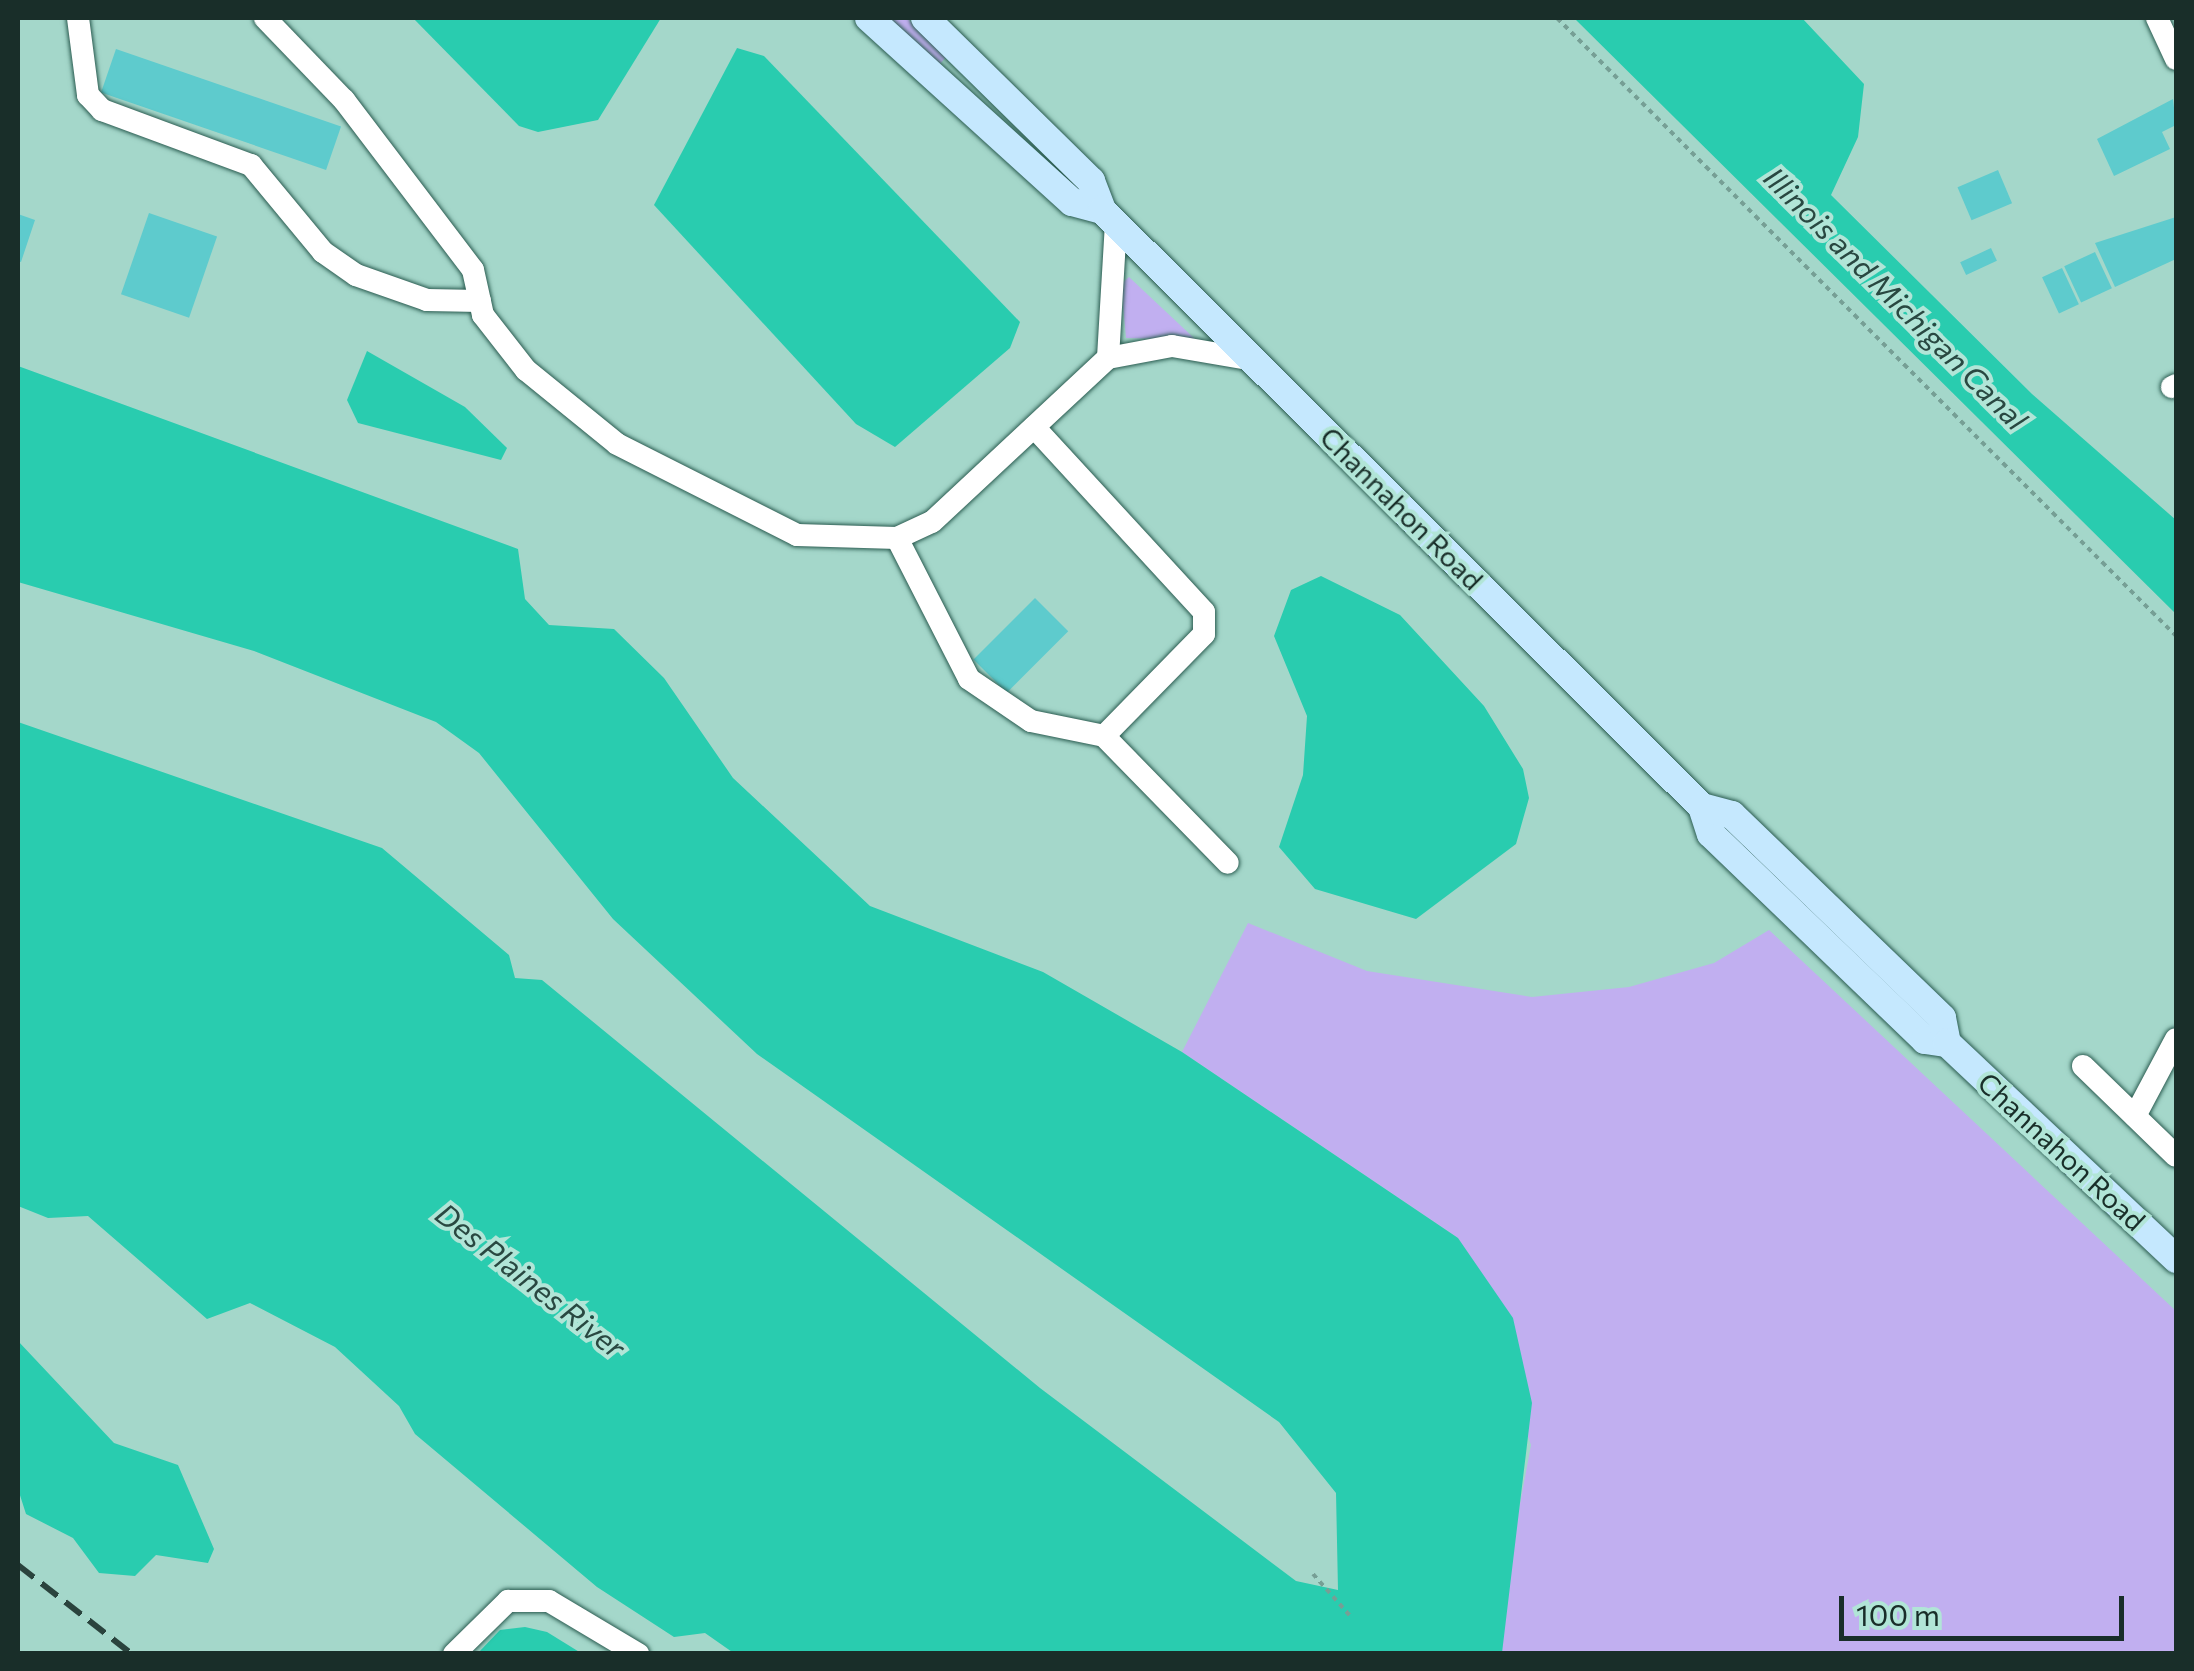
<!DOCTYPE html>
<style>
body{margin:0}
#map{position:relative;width:2194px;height:1671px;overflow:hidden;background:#a4d7ca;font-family:Commissioner,sans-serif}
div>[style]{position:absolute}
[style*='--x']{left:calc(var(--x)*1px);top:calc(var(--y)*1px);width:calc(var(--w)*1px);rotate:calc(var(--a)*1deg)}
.green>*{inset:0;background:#c1aff0}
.water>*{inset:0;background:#29ccaf}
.building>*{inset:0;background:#5ecbcd;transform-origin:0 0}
.path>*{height:4px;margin-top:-2px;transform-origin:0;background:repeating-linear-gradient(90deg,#769f95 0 5px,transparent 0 10px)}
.roads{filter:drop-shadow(0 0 2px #2b5c51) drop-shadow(0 0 2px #2b5c51)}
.minor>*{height:22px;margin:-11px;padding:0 11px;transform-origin:11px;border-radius:11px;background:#fff}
.major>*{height:28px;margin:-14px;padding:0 14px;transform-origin:14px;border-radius:14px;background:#c5e8fe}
.rail>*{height:6px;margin-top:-3px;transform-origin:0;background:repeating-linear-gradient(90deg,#2a433d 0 20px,transparent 0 30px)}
span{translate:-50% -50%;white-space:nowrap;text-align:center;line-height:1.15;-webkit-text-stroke:8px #b1e5d7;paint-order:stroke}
.street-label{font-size:28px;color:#192e29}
.water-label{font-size:30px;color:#294841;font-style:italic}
.frame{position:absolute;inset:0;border:20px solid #192e29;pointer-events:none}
.scale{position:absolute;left:1839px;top:1596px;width:285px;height:45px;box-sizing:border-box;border:5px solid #192e29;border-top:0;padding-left:12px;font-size:30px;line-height:35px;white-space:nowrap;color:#192e29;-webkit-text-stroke:8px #b1e5d7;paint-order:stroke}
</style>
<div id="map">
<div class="green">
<i style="clip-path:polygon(887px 18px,907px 18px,946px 57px,939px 65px)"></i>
<i style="clip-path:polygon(1129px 277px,1196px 340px,1126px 338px,1121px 284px)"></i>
<i style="clip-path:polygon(1248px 923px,1367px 971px,1532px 997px,1629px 987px,1714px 963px,1769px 930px,2176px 1311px,2176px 1653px,1502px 1653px,1504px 1590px,1531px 1445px,1458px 1238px,1182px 1052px)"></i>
</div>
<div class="water">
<i style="clip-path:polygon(413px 18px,661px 18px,598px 120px,538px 132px,519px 126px)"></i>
<i style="clip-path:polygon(1574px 18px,1802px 18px,1864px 84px,1858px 137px,1831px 195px,2032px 394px,2176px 520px,2176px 614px)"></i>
<i style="clip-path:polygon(737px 48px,764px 56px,1020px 322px,1010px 348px,895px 447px,856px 424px,654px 205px)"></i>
<i style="clip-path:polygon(367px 351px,465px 407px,507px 448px,501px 460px,358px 423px,347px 400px)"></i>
<i style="clip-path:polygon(18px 366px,518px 549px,525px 599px,549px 625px,614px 629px,664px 678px,733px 778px,870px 906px,1043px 972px,1182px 1052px,1458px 1238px,1513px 1318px,1532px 1403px,1502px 1653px,735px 1654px,705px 1633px,674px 1637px,597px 1587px,415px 1434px,399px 1406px,335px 1347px,250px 1303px,207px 1319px,88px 1216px,48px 1218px,18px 1206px,18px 722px,382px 848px,509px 955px,515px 978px,542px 980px,1040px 1388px,1296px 1581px,1338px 1590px,1336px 1493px,1279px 1422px,757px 1054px,613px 919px,479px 753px,436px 722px,254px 651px,18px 582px)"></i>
<i style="clip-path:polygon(1321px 576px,1400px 615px,1484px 706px,1523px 769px,1529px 798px,1516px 844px,1416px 919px,1315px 889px,1279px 847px,1303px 775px,1307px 716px,1274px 636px,1291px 590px)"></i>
<i style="clip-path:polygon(18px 1341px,114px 1443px,178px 1465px,214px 1549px,208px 1563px,156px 1555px,135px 1576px,99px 1573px,73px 1538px,26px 1514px,18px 1489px)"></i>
<i style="clip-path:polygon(525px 1627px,547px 1632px,581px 1653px,478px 1653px,500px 1630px)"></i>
</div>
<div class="building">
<i style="left:116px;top:49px;width:238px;height:46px;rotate:19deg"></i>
<i style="clip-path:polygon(2173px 99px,2176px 125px,2162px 132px,2170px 149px,2114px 176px,2097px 139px)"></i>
<i style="left:1998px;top:170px;width:36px;height:44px;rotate:67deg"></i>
<i style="left:149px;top:213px;width:72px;height:86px;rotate:19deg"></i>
<i style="clip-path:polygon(18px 214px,35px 220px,21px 262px,18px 261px)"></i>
<i style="clip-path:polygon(2176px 217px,2176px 259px,2115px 287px,2095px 243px)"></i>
<i style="left:1991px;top:248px;width:14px;height:34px;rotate:65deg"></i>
<i style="left:2095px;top:252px;width:40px;height:34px;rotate:65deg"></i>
<i style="left:2062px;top:268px;width:40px;height:22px;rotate:65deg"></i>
<i style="left:1035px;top:598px;width:47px;height:87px;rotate:45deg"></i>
</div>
<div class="path">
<i style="--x:1557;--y:18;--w:875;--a:44.95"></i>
<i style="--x:1313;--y:1574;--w:57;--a:48.5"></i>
</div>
<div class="roads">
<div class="minor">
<i style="--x:78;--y:18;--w:78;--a:82.6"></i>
<i style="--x:88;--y:95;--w:21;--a:47"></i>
<i style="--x:102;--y:110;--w:159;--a:20.3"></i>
<i style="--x:251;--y:165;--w:113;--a:50.4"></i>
<i style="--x:323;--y:252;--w:40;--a:34.9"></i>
<i style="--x:356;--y:275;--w:75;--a:19.4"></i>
<i style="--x:427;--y:300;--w:53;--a:1.1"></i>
<i style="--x:265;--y:18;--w:114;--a:46.1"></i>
<i style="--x:344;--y:100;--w:213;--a:52.8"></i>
<i style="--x:473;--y:270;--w:46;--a:77.5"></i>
<i style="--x:483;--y:315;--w:70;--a:52"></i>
<i style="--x:526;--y:370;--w:117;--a:39.1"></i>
<i style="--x:617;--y:444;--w:202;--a:26.8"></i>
<i style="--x:797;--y:535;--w:100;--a:1.7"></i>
<i style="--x:897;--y:538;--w:38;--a:-25"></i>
<i style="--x:932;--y:522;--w:241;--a:-43"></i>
<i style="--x:2157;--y:18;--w:45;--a:65.1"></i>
<i style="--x:1116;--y:223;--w:135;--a:93.4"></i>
<i style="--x:1108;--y:358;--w:65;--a:-10.6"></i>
<i style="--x:1172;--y:346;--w:83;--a:9.7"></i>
<i style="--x:2172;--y:387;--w:4;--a:-27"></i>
<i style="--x:1034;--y:427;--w:251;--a:47.4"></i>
<i style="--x:1204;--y:612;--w:22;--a:90"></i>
<i style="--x:1204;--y:634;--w:143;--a:134.4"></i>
<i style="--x:897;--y:538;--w:158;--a:62.9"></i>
<i style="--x:969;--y:679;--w:75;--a:34.1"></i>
<i style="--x:1031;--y:721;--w:75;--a:11.6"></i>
<i style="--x:1104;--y:736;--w:177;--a:45.7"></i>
<i style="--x:2083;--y:1066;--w:129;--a:44.1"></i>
<i style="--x:2135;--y:1116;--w:87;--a:-62"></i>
<i style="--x:454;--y:1654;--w:76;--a:-44.5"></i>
<i style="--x:508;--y:1601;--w:41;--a:0"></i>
<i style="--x:549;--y:1601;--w:104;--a:30.8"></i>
</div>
<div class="major">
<i style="--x:869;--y:18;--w:274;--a:42.2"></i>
<i style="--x:1072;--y:202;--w:31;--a:15"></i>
<i style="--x:925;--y:18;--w:233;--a:44.5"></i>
<i style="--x:1091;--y:181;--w:31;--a:69"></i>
<i style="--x:1102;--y:210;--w:846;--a:44.86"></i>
<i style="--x:1702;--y:807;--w:28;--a:72"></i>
<i style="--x:1711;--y:834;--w:297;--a:43.9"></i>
<i style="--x:1925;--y:1040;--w:22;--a:8"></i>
<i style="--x:1702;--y:807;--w:31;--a:15"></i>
<i style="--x:1732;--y:815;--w:292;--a:44"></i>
<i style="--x:1942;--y:1018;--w:25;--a:79"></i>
<i style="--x:1947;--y:1043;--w:315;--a:43.3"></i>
</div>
</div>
<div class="rail">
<i style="--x:18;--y:1565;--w:145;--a:38"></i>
</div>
<div class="street-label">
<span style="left:1402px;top:508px;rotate:45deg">Channahon Road</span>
<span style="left:2062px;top:1151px;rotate:43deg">Channahon Road</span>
</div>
<div class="water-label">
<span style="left:1896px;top:298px;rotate:45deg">Illinois and Michigan Canal</span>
<span style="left:531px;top:1280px;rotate:38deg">Des Plaines River</span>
</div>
<div class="frame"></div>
<div class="scale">100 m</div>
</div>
